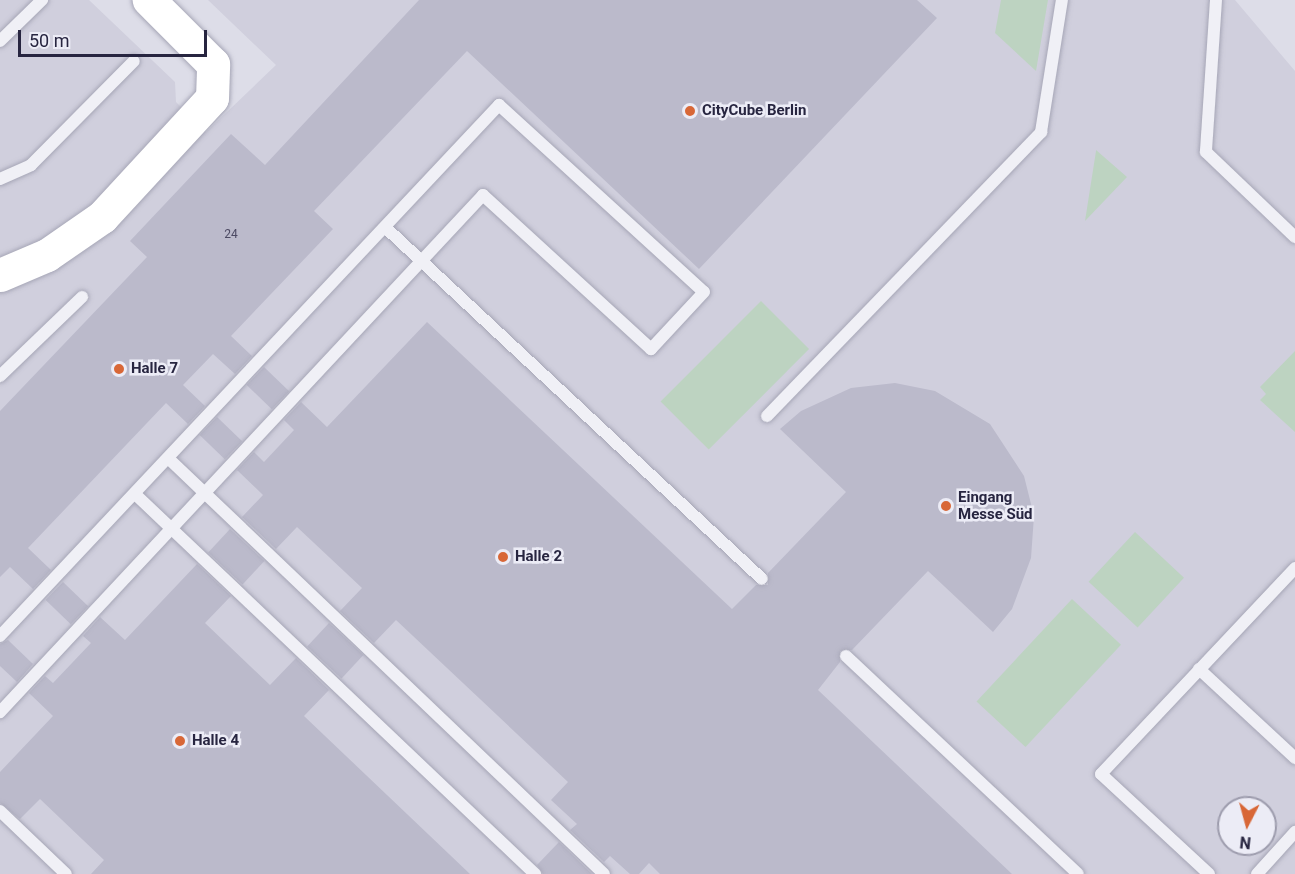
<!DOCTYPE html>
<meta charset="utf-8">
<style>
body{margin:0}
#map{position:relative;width:1295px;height:874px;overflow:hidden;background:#dddde8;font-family:Roboto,sans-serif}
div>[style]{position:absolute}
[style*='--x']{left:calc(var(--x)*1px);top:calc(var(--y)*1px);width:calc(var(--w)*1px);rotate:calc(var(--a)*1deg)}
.built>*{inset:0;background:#d0cfdd}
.green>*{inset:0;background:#bdd3c1;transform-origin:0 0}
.building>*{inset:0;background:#bbbacb;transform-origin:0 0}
.roads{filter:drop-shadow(0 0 2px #a6a6b6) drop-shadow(0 0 2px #a6a6b6)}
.service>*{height:12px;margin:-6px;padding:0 6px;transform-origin:6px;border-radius:6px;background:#f0f0f6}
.secondary>*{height:33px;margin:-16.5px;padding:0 16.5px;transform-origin:16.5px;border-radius:16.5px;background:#fff}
.dots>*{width:16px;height:16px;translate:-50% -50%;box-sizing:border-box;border:3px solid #ececf6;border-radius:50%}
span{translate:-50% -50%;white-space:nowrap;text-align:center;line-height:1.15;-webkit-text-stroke:5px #ececf6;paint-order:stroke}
.number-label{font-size:12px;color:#4c4a63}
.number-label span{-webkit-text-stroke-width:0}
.poi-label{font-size:15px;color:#272540;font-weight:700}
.left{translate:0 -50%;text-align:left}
.north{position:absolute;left:1217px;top:796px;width:60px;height:60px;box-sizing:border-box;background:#ececf6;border:2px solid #9d9cad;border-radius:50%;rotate:186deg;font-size:16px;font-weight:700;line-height:24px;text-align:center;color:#272540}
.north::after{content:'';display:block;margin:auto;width:21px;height:27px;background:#d86737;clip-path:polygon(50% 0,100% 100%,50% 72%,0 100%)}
.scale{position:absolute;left:18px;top:30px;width:189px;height:27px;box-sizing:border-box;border:3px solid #272540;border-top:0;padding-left:8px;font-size:18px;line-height:21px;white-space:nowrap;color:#272540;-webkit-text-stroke:4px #ececf6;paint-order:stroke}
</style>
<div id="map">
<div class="built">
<i style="clip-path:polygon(evenodd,0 0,89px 0,175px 82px,176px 102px,206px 132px,276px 65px,208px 0,1235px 0,1295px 71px,1295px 874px,0 874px,0 0,1229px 808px,1265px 808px,1265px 844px,1229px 844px,1229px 808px)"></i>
</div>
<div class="green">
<i style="clip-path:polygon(1001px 0,1048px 0,1036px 71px,995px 33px)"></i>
<i style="clip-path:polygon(1096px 150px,1127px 177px,1085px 221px,1096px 151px)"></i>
<i style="left:761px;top:301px;width:68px;height:142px;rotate:45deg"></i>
<i style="clip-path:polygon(1295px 351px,1295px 432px,1260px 400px,1266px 394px,1260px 387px)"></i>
<i style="left:1135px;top:532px;width:67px;height:68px;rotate:43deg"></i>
<i style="left:1072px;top:599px;width:67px;height:140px;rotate:43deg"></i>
</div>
<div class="building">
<i style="clip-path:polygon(419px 0,917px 0,937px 18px,699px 269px,467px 51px,314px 211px,333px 229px,231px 336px,252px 356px,235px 374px,213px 354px,183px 385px,205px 406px,188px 424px,166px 403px,28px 548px,51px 570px,33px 589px,10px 567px,0 577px,0 411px,147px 257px,130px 241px,231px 134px,265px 165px)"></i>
<i style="clip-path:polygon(427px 322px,732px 609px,756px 585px,768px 585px,768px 573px,846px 492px,780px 429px,801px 411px,851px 388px,895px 383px,935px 391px,990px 424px,1024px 476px,1034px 516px,1031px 558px,1012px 609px,993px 632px,928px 571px,852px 650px,840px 651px,840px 662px,818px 690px,1012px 874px,660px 874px,649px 863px,639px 874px,630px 874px,610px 856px,604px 862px,570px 830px,577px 824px,551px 800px,568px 782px,396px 620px,374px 643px,340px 611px,362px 588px,297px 527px,276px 549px,242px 517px,263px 495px,237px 470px,254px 452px,264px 462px,294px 430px,284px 420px,301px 402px,327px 427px)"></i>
<i style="left:264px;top:367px;width:35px;height:25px;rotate:44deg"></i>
<i style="left:217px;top:417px;width:35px;height:25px;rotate:44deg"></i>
<i style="left:230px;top:529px;width:47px;height:32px;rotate:43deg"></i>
<i style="clip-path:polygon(197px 564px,231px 596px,205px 623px,270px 685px,296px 658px,329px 690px,304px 716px,470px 874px,91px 874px,104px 860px,40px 799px,20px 819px,0 803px,0 772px,53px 716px,29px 693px,45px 676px,53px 683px,91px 643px,83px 636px,100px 617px,125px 640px)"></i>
<i style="left:63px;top:582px;width:35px;height:25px;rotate:44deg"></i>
<i style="left:329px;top:623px;width:47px;height:32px;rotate:43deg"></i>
<i style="clip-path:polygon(8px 640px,33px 664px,17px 682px,0 666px,0 644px)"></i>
<i style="clip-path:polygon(559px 842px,592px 874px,543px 874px,537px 865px)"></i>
</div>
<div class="roads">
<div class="service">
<i style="--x:1216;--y:0;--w:152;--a:93.8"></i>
<i style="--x:1206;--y:152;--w:123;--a:43.7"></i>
<i style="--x:0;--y:41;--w:59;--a:-44.3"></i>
<i style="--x:0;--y:179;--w:34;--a:-24"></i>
<i style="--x:31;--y:165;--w:146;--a:-45.3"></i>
<i style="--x:386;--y:228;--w:514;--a:43.03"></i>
<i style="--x:0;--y:376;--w:114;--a:-43.9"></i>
<i style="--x:767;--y:416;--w:395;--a:-46"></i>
<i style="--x:1041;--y:132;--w:134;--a:-81"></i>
<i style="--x:169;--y:459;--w:601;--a:43.65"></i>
<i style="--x:135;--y:494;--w:552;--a:43.53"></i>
<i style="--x:0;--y:636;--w:729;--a:-46.78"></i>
<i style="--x:499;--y:105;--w:277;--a:42.4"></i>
<i style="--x:704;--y:292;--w:78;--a:132.9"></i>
<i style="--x:651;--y:349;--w:228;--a:-137.5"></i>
<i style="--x:483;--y:195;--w:708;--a:133.05"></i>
<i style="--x:846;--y:656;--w:318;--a:43.2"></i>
<i style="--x:1199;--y:669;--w:131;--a:42.8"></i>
<i style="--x:0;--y:811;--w:91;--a:43.7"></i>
<i style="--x:1209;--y:874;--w:147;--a:-137.2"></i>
<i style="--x:1101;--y:774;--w:283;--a:-46.7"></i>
<i style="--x:1257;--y:874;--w:57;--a:-47.9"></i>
</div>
<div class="secondary">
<i style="--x:0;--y:275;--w:51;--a:-23.1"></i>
<i style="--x:47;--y:255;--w:67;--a:-34.6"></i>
<i style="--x:102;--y:217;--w:162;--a:-47.3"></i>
<i style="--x:212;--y:98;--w:34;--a:-88"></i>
<i style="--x:213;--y:64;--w:91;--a:-135"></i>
</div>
</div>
<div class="dots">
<i style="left:690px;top:111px;background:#d86737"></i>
<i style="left:119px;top:369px;background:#d86737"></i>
<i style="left:946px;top:506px;background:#d86737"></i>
<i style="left:503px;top:557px;background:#d86737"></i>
<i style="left:180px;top:741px;background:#d86737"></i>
</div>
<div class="number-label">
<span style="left:231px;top:235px">24</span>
</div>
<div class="poi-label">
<span class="left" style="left:702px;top:111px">CityCube Berlin</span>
<span class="left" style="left:131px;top:369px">Halle 7</span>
<span class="left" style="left:958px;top:506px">Eingang<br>Messe Süd</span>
<span class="left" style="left:515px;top:557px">Halle 2</span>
<span class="left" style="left:192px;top:741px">Halle 4</span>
</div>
<div class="north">N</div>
<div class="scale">50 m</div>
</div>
